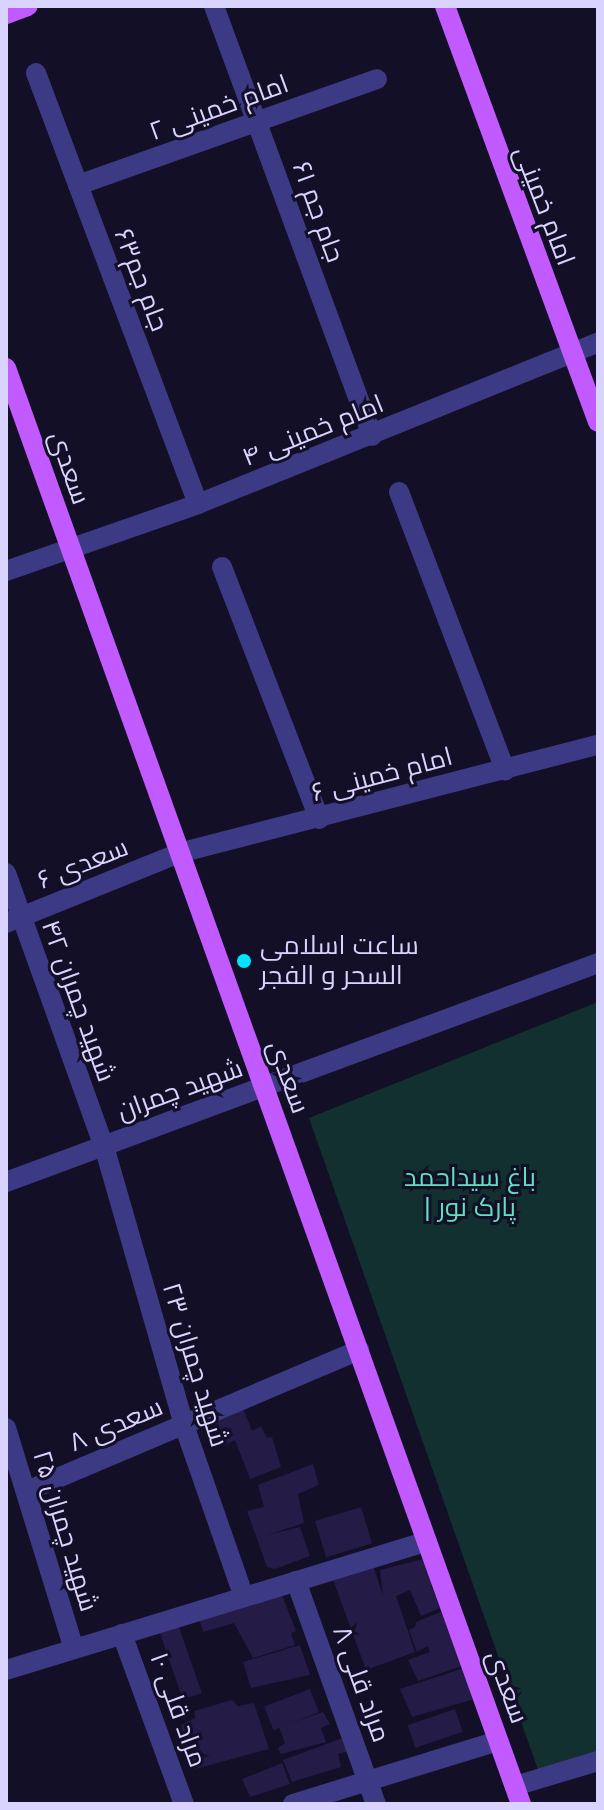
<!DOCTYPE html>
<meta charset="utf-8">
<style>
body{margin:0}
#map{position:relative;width:604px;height:1810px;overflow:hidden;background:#130f26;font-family:Arial,Cairo,sans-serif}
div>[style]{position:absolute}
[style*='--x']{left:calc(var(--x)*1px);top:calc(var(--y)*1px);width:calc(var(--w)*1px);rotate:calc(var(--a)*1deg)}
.green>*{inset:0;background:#12302f}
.building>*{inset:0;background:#241b47;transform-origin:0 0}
.minor>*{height:20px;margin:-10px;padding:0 10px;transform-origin:10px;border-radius:10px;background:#3d3a85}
.major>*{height:20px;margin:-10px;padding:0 10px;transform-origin:10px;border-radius:10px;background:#c25bff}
.dots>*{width:22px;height:22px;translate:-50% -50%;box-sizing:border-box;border:4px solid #130f26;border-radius:50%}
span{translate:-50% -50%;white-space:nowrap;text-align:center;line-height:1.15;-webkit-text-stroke:6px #130f26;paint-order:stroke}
.street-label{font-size:26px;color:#d9d4ff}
.poi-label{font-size:26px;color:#d9d4ff}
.left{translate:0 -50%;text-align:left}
.park-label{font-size:26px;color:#5fe0c0}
.frame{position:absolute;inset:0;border:8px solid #d9d4ff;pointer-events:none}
</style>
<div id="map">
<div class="green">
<i style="clip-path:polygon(598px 1002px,598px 1767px,543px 1784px,309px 1118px)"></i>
</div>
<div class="building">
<i style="clip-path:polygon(243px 1408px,252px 1431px,261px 1426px,267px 1438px,272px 1437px,281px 1467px,250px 1479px,235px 1440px,223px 1446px,212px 1419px)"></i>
<i style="clip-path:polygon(313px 1464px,319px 1485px,298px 1494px,304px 1523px,267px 1535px,300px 1527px,310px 1556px,275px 1569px,267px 1567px,247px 1511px,264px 1507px,258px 1485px)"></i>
<i style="left:361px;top:1507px;width:38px;height:48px;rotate:73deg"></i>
<i style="clip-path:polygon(423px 1559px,434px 1583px,431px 1585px,440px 1608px,421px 1616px,410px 1590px,396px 1596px,415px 1652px,366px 1670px,332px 1577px,373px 1565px,383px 1596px,380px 1570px)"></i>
<i style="clip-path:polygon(282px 1595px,296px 1631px,291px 1633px,295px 1645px,253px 1658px,234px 1623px,203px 1632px,199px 1617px)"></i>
<i style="clip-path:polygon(441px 1612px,462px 1666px,418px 1681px,408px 1660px,430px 1652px,428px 1646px,417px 1652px,409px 1630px,415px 1627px,416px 1622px)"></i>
<i style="left:178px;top:1624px;width:73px;height:20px;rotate:71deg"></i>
<i style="clip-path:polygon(300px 1645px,310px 1675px,251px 1688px,243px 1662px)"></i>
<i style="clip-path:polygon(464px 1668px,478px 1698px,412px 1717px,400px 1689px)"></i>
<i style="left:310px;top:1689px;width:25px;height:49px;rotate:69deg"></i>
<i style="clip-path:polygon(232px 1700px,238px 1706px,254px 1703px,269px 1749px,195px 1769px,181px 1725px,195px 1718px,194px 1711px)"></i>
<i style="left:455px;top:1709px;width:24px;height:50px;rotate:71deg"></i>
<i style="clip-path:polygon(323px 1712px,330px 1724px,321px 1728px,326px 1742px,281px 1754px,278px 1748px,285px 1743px,279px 1727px)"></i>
<i style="clip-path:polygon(348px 1736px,352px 1750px,338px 1754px,341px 1767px,292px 1782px,283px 1760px)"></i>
<i style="clip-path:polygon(282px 1763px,290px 1784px,250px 1797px,242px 1779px)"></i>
</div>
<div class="minor">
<i style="--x:214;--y:6;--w:458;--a:69.8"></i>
<i style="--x:36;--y:73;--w:460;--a:69.4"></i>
<i style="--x:78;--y:185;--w:317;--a:-19.5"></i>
<i style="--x:399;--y:492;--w:298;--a:69.1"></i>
<i style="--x:222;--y:567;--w:270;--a:68.9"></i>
<i style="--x:6;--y:571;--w:203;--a:-19.2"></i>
<i style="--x:198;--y:504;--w:432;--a:-22"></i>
<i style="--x:6;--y:873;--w:290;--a:70.3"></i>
<i style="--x:104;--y:1146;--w:290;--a:74"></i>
<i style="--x:184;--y:1425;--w:182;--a:70.8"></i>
<i style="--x:6;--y:923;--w:187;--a:-22"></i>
<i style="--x:179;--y:853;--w:433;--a:-14.5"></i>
<i style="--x:6;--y:1182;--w:631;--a:-20.3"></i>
<i style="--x:6;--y:1428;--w:231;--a:72.9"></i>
<i style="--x:27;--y:1491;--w:361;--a:-23"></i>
<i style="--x:296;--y:1581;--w:237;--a:70.3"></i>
<i style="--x:122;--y:1634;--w:181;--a:70"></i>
<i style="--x:6;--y:1670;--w:440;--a:-17"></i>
<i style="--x:515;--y:1786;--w:87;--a:-16.8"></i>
<i style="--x:293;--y:1804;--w:214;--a:-17.1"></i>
</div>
<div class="major">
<i style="--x:445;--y:6;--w:443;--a:69.8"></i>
<i style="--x:6;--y:14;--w:23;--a:-20"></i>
<i style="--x:6;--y:368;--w:1526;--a:70.27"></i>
</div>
<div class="dots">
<i style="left:244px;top:961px;background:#00e5ff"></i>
</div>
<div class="street-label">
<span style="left:219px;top:108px;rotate:-20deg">امام خمینی ۲</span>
<span style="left:544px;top:206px;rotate:69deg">امام خمینی</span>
<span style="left:318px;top:212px;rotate:70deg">جام جم ۶۱</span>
<span style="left:141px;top:280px;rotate:69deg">جام جم۶۳</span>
<span style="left:313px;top:431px;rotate:-22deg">امام خمینی ۴</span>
<span style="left:69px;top:468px;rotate:71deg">سعدی</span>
<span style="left:382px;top:775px;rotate:-15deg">امام خمینی ۶</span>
<span style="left:83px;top:864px;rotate:-22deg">سعدی ۶</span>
<span style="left:78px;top:1001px;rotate:70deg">شهید چمران ۴۲</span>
<span style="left:288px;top:1077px;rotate:70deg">سعدی</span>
<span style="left:180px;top:1090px;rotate:-20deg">شهید چمران</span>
<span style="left:195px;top:1365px;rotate:73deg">شهید چمران ۲۳</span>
<span style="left:116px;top:1425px;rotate:-23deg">سعدی ۸</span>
<span style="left:65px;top:1531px;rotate:73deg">شهید چمران ۲۵</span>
<span style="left:361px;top:1684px;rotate:70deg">مراد قلی ۸</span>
<span style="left:507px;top:1687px;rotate:70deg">سعدی</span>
<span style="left:178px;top:1710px;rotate:70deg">مراد قلی ۱۰</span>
</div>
<div class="poi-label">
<span class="left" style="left:260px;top:961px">ساعت اسلامی<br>السحر و الفجر</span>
</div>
<div class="park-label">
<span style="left:470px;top:1193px">باغ سیداحمد<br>| پارک نور</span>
</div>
<div class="frame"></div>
</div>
